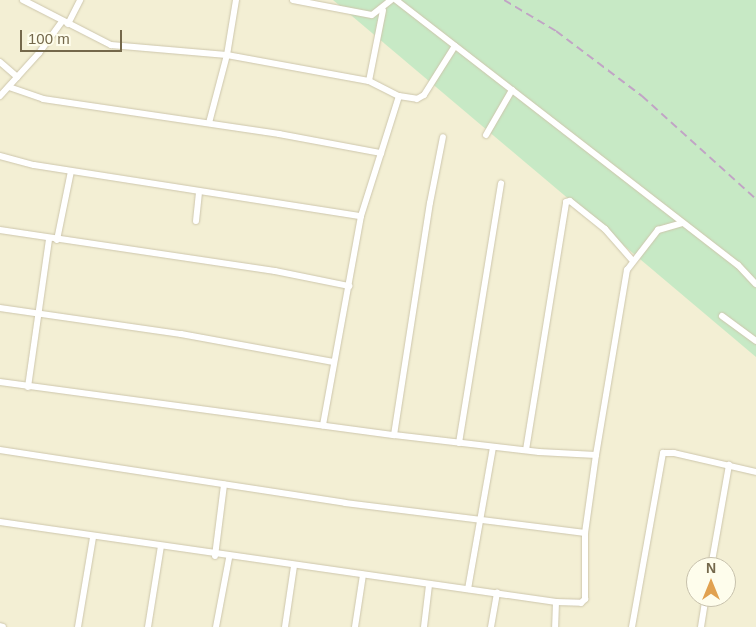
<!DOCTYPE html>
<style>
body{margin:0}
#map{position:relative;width:756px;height:627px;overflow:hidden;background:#fcfae6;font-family:Helvetica,sans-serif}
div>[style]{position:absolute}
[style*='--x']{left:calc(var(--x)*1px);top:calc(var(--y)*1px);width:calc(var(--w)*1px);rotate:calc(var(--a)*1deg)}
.residential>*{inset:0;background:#f3efd4}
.green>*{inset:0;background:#c7e9c5}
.roads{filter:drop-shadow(0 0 1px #cdc6ac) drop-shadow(0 0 1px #cdc6ac)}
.street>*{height:6px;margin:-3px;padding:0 3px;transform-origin:3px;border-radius:3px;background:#fff}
.rail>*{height:2px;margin-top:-1px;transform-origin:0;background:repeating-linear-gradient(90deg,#c1a4c5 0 8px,transparent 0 13px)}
span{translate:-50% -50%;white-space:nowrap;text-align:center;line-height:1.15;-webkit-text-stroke:4.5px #fefdec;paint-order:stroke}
.north{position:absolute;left:686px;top:557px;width:50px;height:50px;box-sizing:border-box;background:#fefdec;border:1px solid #c7c1ac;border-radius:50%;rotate:0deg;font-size:14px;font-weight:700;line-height:20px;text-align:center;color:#74684b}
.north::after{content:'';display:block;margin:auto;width:18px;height:22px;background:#e1a14f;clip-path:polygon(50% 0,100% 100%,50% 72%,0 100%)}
.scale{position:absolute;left:20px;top:30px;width:102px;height:22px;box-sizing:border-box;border:2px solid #74684b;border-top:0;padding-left:6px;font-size:15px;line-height:18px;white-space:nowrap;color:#74684b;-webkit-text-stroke:4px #fefdec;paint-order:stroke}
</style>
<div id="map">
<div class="residential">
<i style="clip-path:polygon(evenodd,0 0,417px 0,756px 254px,756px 627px,0 627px,0 0,696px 567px,726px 567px,726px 597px,696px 597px,696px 567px)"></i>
</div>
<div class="green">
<i style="clip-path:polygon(333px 0,756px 0,756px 357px)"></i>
</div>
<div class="roads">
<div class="street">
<i style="--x:23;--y:0;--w:99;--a:27.1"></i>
<i style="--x:111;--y:45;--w:116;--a:4.9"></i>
<i style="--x:227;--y:55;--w:144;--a:10.4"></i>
<i style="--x:369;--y:81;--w:34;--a:27"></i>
<i style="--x:399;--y:96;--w:60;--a:107.5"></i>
<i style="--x:293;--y:0;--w:80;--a:10.8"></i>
<i style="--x:372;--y:15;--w:24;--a:-38"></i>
<i style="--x:396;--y:0;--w:433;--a:37.8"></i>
<i style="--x:738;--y:265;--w:26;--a:47"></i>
<i style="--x:68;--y:24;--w:27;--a:-63"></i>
<i style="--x:0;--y:62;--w:23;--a:41"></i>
<i style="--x:369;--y:81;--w:72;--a:-78.8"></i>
<i style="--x:9;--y:87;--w:36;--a:19"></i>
<i style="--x:43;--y:99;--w:239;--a:8.4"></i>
<i style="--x:279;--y:134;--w:104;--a:10.6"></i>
<i style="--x:381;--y:153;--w:66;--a:107.6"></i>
<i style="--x:361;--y:216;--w:213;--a:100.3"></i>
<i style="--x:0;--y:96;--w:58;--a:-47.8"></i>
<i style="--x:39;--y:53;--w:39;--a:-54"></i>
<i style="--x:399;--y:96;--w:18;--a:9"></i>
<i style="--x:417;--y:99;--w:8;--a:-30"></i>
<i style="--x:424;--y:95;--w:58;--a:-57.7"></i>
<i style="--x:209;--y:123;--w:70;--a:-75.2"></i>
<i style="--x:227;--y:55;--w:56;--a:-80.7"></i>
<i style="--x:486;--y:135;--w:52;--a:-60"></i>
<i style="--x:0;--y:156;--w:35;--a:15"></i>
<i style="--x:34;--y:165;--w:331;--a:8.9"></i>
<i style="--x:196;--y:221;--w:30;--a:-84"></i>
<i style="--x:0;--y:230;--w:278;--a:8.5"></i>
<i style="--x:275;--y:271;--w:76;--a:11.5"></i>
<i style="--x:57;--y:240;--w:70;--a:-78.5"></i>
<i style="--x:0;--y:308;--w:183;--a:8.2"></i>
<i style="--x:181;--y:334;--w:155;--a:10.4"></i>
<i style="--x:722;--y:316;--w:42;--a:36.3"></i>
<i style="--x:0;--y:382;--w:398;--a:7.7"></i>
<i style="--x:394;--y:435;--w:146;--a:6.7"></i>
<i style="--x:539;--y:452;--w:57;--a:3"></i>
<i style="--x:596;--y:455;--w:188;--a:-80.5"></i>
<i style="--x:627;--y:270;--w:51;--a:-52.2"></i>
<i style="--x:658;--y:230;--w:25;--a:-16"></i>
<i style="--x:28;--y:387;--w:149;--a:-81.9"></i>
<i style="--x:394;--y:435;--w:235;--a:-81.2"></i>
<i style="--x:430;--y:203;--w:67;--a:-78.9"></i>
<i style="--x:459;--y:443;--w:263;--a:-80.8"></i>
<i style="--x:0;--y:450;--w:349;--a:8.7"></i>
<i style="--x:345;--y:503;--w:242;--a:7.1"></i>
<i style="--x:526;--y:450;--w:251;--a:-80.8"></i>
<i style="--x:566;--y:202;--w:4;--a:-14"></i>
<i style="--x:570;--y:201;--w:45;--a:38.7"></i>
<i style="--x:605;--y:229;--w:41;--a:48.9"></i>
<i style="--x:0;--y:522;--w:562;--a:8.19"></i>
<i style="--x:556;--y:602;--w:25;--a:92"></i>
<i style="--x:215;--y:556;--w:72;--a:-82.8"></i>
<i style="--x:711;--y:567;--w:104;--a:-80"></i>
<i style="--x:468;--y:589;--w:144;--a:-80"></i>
<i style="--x:556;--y:602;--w:25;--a:2"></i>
<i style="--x:581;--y:603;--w:6;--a:-45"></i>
<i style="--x:585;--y:599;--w:66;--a:-90"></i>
<i style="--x:585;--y:533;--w:79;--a:-82"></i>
<i style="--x:0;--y:626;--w:3;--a:18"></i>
<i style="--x:78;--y:627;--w:91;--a:-80.5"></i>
<i style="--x:148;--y:627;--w:82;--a:-80.9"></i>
<i style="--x:216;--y:627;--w:70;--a:-79.3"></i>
<i style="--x:285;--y:627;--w:62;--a:-81.6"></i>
<i style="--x:355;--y:627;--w:53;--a:-81.3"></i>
<i style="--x:424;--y:627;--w:42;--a:-83.2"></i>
<i style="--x:491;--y:627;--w:35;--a:-80"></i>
<i style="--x:632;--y:627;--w:177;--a:-79.9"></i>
<i style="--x:663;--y:453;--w:11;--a:0"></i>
<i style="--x:674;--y:453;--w:84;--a:13"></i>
<i style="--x:701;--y:627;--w:30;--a:-81"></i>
</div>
</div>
<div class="rail">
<i style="--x:504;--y:0;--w:61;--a:30.8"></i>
<i style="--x:556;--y:31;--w:108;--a:37.1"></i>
<i style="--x:642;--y:96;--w:154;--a:42.1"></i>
</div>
<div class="north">N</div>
<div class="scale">100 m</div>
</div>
